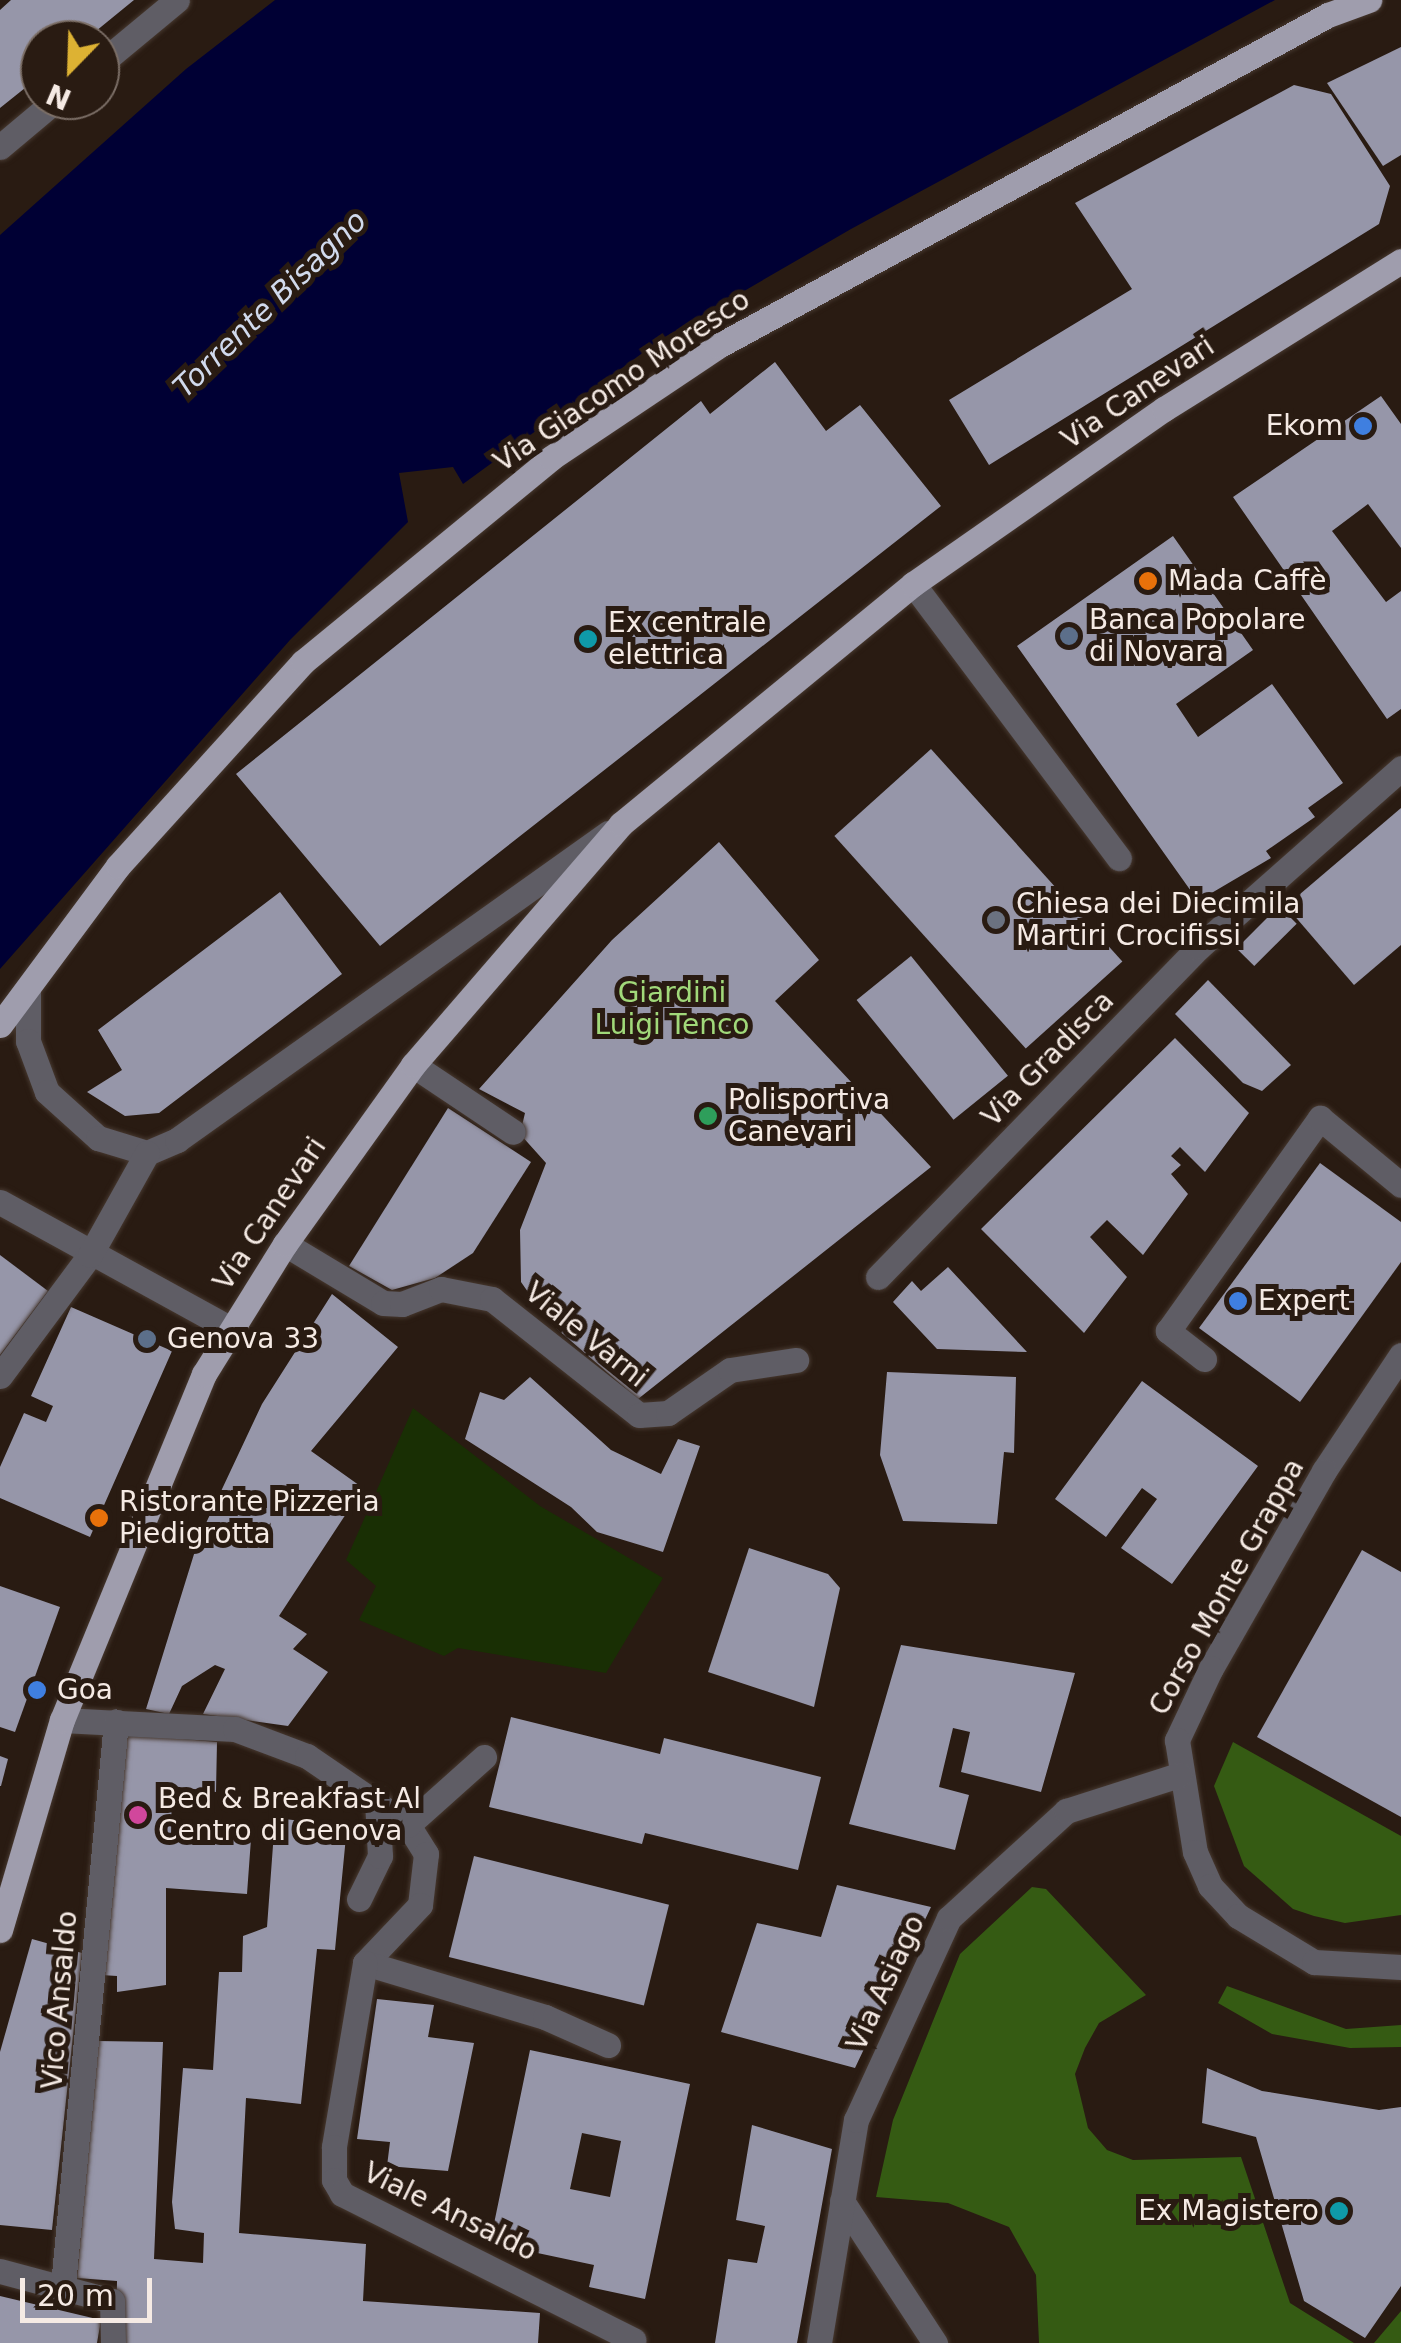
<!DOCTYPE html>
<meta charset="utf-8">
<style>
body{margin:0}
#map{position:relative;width:1401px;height:2343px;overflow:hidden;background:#291b12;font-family:"DejaVu Sans",sans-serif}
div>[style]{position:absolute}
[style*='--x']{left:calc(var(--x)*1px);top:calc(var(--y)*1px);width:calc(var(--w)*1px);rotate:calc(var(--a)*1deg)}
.green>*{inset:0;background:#192f04}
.forest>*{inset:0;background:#355b13}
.water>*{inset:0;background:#000034}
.building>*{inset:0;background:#9696a9;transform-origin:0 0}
.roads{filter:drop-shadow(0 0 2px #46382f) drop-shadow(0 0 2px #46382f)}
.minor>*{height:25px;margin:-12.5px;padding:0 12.5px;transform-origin:12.5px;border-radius:12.5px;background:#5f5d65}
.major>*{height:25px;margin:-12.5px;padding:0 12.5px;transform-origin:12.5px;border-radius:12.5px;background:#9f9dad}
.dots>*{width:28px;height:28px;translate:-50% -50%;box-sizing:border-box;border:5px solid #291b12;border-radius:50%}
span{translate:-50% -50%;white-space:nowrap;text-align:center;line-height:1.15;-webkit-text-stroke:10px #291b12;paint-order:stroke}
.street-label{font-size:28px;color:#f5eae4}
.poi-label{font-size:28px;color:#f5eae4}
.right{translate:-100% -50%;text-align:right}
.left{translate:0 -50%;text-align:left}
.park-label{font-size:28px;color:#a1d97a}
.water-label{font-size:30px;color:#d1daed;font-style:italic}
.north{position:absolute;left:20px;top:20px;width:100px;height:100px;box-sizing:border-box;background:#291b12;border:2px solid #7b6e66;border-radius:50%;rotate:203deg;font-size:28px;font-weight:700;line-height:40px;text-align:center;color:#f5eae4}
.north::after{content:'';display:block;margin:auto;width:35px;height:45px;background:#ddb233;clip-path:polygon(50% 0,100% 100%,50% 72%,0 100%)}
.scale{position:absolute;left:20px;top:2278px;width:132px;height:45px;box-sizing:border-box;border:5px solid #f5eae4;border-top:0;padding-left:12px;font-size:30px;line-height:35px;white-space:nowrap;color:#f5eae4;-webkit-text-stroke:8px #291b12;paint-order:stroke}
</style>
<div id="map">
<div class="green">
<i style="clip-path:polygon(413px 1408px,540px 1506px,663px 1578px,606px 1673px,458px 1648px,444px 1656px,359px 1620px,376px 1586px,346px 1560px)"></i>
</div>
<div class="forest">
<i style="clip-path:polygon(1233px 1742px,1401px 1836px,1401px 1915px,1345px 1923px,1314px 1916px,1293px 1909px,1244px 1866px,1214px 1786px)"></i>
<i style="clip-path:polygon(1032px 1887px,1046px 1889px,1146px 1995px,1099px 2023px,1085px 2048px,1075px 2074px,1088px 2128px,1107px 2150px,1133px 2160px,1241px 2157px,1290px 2303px,1354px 2343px,1039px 2343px,1036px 2275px,1009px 2227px,948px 2203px,876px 2197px,893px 2120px,960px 1954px)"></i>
<i style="clip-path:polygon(1227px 1986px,1346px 2029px,1401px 2025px,1401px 2047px,1350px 2048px,1272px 2034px,1218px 2003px)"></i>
<i style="clip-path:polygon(1401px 2311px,1401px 2343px,1374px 2343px)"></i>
</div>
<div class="water">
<i style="clip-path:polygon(275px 0,1275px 0,851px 229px,663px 338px,463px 484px,453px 467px,399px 473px,408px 522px,290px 640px,0 969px,0 235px,186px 69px)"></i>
</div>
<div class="building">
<i style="clip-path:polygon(11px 0,134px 0,85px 40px,40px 40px,40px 76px,0 108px,0 10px)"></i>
<i style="clip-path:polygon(1401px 47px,1401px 155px,1383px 166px,1327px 83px)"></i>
<i style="clip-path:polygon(1294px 85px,1331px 94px,1390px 186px,1379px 224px,989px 465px,949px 400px,1132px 289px,1075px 203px)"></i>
<i style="clip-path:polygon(775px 362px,826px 431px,860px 405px,941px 506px,380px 946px,236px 774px,701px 401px,710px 414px)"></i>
<i style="clip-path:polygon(1381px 396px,1401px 424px,1401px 548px,1368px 504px,1332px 531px,1386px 602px,1401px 591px,1401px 709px,1387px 719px,1233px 497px)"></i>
<i style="clip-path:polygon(1173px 536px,1253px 650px,1176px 704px,1198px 737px,1272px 684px,1343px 783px,1308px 808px,1315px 817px,1266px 851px,1271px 858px,1198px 901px,1017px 646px)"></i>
<i style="left:931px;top:749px;width:286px;height:130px;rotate:48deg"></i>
<i style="clip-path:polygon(1401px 808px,1401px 945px,1354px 985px,1286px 906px)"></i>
<i style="clip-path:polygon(719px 842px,819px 960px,775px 1001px,931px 1167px,638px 1399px,549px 1322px,521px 1282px,520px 1230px,546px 1163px,520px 1134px,525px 1113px,479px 1089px,612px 940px)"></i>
<i style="clip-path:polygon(280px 892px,342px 974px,159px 1113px,125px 1116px,87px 1092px,122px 1070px,98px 1030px)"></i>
<i style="left:1279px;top:906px;width:25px;height:60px;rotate:45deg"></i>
<i style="left:911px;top:956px;width:154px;height:70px;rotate:51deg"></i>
<i style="clip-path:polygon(1208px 980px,1291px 1065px,1262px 1091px,1243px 1083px,1175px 1014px)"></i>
<i style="clip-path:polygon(1175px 1038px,1249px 1113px,1205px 1172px,1180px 1147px,1171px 1156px,1181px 1165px,1171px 1174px,1188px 1194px,1143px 1255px,1107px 1220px,1090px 1237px,1127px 1277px,1084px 1333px,981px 1229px)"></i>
<i style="clip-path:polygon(448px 1108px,531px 1162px,473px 1253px,435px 1278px,392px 1290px,349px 1266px)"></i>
<i style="clip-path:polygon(1320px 1163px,1401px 1222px,1401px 1262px,1300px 1402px,1199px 1328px)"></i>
<i style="clip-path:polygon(0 1255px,48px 1291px,0 1355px)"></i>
<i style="clip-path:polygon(948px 1267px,1027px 1352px,937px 1349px,893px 1302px,912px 1281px,921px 1291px)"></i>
<i style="clip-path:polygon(332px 1294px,398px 1347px,311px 1451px,363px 1488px,279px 1616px,307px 1634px,293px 1649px,328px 1672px,288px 1726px,203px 1714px,225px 1669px,215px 1665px,182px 1686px,169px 1714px,146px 1709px,199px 1538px,262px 1404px)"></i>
<i style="clip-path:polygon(71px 1307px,172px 1351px,90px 1537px,0 1498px,0 1467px,24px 1413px,46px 1422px,53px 1406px,31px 1396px)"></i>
<i style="clip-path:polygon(887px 1372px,1016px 1377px,1014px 1453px,1004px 1452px,997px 1524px,903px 1521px,880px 1455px)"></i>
<i style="clip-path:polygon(530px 1377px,611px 1450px,661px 1474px,678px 1439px,700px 1446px,663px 1552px,597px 1532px,571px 1507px,465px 1439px,480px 1392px,504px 1400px)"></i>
<i style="clip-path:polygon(1142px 1381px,1258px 1466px,1172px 1584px,1121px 1548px,1157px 1499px,1142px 1488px,1106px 1537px,1055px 1499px)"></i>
<i style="clip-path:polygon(749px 1548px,828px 1574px,840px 1588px,814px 1707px,708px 1672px)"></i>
<i style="clip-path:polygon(1362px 1550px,1401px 1572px,1401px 1817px,1257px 1737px)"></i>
<i style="clip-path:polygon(0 1586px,60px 1607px,15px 1732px,0 1727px)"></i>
<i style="clip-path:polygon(901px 1645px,1075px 1673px,1041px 1792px,961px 1772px,970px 1732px,953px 1728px,939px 1787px,969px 1795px,955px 1850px,849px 1824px)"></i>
<i style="clip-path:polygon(511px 1717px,660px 1754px,664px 1738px,821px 1777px,798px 1870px,645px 1833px,642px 1844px,489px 1807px)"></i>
<i style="clip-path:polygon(125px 1734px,217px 1742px,216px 1792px,172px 1786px,171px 1835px,251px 1839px,247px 1894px,166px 1888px,166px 1985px,117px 1992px,117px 1976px,101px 1975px)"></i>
<i style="clip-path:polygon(0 1756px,8px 1759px,1px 1786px,0 1786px)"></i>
<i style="clip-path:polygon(275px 1818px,347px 1826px,335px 1950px,317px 1949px,301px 2104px,246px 2098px,239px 2233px,366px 2244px,363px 2301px,540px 2313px,538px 2343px,116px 2343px,117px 2281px,77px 2278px,97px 2041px,163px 2042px,154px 2259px,203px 2263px,204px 2233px,175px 2229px,172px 2202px,183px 2068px,213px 2070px,219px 1972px,242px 1972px,243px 1936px,267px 1927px)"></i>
<i style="left:474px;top:1856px;width:201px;height:104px;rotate:14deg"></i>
<i style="clip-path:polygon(837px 1885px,931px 1907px,855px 2068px,721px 2032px,757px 1923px,821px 1937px)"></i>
<i style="clip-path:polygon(32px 1939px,82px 1953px,52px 2230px,0 2225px,0 2052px)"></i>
<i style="clip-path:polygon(377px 1999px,434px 2005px,428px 2037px,474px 2043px,448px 2171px,387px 2166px,390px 2142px,357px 2139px)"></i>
<i style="clip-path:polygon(evenodd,530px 2050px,690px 2084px,645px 2299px,589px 2287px,594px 2265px,490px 2243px,530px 2050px,582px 2133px,621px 2141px,610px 2197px,570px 2189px,582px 2133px)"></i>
<i style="clip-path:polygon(1207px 2068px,1262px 2091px,1379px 2110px,1401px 2107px,1401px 2286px,1365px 2338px,1304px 2301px,1256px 2137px,1202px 2123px)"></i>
<i style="clip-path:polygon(752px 2125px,832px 2149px,797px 2343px,715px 2343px,728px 2259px,757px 2263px,765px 2226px,736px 2220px)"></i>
<i style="clip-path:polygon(0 2296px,101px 2320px,97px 2343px,0 2343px)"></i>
</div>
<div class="roads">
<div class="minor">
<i style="--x:100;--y:64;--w:100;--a:-39.7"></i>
<i style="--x:0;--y:147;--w:73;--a:-40"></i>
<i style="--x:913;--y:584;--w:343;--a:53.1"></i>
<i style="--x:28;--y:989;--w:52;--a:90"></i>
<i style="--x:28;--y:1041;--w:54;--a:69.6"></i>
<i style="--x:47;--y:1092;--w:69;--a:42"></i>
<i style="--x:98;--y:1138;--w:51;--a:17"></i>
<i style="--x:147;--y:1153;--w:33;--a:-23"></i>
<i style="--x:177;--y:1140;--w:529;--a:-35.46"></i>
<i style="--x:413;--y:1065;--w:120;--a:33.8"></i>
<i style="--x:0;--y:1202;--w:261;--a:28.8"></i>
<i style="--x:285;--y:1244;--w:114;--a:31"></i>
<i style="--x:383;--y:1303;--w:19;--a:3"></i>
<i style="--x:402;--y:1304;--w:42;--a:-21"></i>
<i style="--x:441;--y:1289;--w:52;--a:11.1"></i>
<i style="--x:492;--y:1299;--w:187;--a:38.3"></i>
<i style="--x:639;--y:1415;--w:29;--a:-4"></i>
<i style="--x:668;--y:1413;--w:75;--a:-34.7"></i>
<i style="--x:730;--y:1370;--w:67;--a:-8.6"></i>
<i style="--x:878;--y:1277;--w:460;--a:-45.8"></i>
<i style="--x:1199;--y:947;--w:270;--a:-41.5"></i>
<i style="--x:1401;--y:1355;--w:139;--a:123.6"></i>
<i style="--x:1324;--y:1471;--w:227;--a:119.8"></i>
<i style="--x:1211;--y:1668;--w:80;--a:115.3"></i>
<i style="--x:1177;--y:1740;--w:113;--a:80.9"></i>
<i style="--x:1195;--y:1852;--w:37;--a:66"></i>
<i style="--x:1210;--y:1886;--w:41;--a:47"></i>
<i style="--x:1238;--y:1916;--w:89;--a:31.2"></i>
<i style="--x:1314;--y:1962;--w:87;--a:3.3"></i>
<i style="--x:1204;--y:1359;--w:46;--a:-142.1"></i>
<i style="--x:1168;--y:1331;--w:262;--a:-54.5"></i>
<i style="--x:1320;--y:1118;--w:105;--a:39.6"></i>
<i style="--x:0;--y:1376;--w:151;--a:-53.4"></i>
<i style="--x:90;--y:1255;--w:117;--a:-60.8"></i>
<i style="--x:62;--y:1720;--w:173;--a:3"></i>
<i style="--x:235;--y:1729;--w:77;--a:20.6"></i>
<i style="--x:307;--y:1756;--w:122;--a:34.3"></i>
<i style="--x:408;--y:1825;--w:34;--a:58"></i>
<i style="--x:426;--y:1854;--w:51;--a:96.7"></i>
<i style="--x:420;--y:1905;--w:80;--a:133.5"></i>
<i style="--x:365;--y:1963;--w:188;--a:16.7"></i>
<i style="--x:545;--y:2017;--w:69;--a:24"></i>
<i style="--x:408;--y:1825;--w:102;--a:-41.8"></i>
<i style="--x:359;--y:1899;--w:48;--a:-64"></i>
<i style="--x:380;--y:1856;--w:56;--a:-93.1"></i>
<i style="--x:365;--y:1963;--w:187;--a:99.6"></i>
<i style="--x:334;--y:2147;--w:33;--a:90"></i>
<i style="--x:334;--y:2180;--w:16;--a:60"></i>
<i style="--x:342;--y:2194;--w:326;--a:26.6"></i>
<i style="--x:842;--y:2201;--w:170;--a:56.8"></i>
<i style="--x:0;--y:2271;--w:116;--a:15"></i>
<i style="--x:112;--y:2301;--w:42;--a:88.6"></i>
<i style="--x:63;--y:2285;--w:566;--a:-84.63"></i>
<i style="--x:819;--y:2343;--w:226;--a:-80.6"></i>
<i style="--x:856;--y:2120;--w:222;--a:-65.3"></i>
<i style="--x:949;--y:1918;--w:159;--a:-42.4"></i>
<i style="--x:1066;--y:1811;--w:119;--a:-17.7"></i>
</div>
<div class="major">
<i style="--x:0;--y:1025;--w:198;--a:-53.4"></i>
<i style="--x:118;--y:866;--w:275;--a:-47.8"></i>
<i style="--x:303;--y:662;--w:321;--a:-39.4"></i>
<i style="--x:551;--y:458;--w:201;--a:-33.8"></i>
<i style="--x:718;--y:346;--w:694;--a:-28.49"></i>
<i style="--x:1328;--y:15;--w:44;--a:-20.1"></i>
<i style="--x:0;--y:1930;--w:219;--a:-73.6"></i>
<i style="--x:62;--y:1720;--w:374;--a:-67.7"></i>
<i style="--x:204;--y:1374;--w:153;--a:-58.1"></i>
<i style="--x:285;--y:1244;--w:220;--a:-54.4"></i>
<i style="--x:413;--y:1065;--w:318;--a:-49.2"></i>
<i style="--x:621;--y:824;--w:378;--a:-39.4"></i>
<i style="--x:913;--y:584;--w:306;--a:-34.9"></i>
<i style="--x:1164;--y:409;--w:279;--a:-32"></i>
</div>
</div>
<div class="dots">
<i style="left:1363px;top:426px;background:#3f7fe0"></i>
<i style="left:1148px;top:581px;background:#e8710a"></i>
<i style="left:1069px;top:636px;background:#5c6f8a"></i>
<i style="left:588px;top:639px;background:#0f9aa8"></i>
<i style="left:996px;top:920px;background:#6b7280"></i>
<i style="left:708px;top:1116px;background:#2e9e5b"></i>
<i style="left:1238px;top:1301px;background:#3f7fe0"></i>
<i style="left:147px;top:1339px;background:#5c6f8a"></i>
<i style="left:99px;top:1518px;background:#e8710a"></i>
<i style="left:37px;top:1690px;background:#3f7fe0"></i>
<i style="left:138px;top:1815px;background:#d1479c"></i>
<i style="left:1339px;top:2211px;background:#0f9aa8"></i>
</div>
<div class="street-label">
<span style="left:622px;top:381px;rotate:-34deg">Via Giacomo Moresco</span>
<span style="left:1138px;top:393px;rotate:-34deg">Via Canevari</span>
<span style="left:1048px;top:1059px;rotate:-46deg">Via Gradisca</span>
<span style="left:270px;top:1214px;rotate:-56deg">Via Canevari</span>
<span style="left:586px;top:1335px;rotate:39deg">Viale Varni</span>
<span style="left:1227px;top:1587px;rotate:-61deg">Corso Monte Grappa</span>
<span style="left:886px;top:1983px;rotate:-65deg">Via Asiago</span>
<span style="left:60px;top:2000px;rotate:-85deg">Vico Ansaldo</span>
<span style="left:450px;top:2212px;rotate:26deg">Viale Ansaldo</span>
</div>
<div class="poi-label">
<span class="right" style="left:1343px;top:426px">Ekom</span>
<span class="left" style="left:1168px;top:581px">Mada Caffè</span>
<span class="left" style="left:1089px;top:636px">Banca Popolare<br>di Novara</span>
<span class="left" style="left:608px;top:639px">Ex centrale<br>elettrica</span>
<span class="left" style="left:1016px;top:920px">Chiesa dei Diecimila<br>Martiri Crocifissi</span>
<span class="left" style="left:728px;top:1116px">Polisportiva<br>Canevari</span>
<span class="left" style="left:1258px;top:1301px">Expert</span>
<span class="left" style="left:167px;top:1339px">Genova 33</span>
<span class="left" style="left:119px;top:1518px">Ristorante Pizzeria<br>Piedigrotta</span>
<span class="left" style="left:57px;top:1690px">Goa</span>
<span class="left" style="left:158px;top:1815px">Bed &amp; Breakfast Al<br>Centro di Genova</span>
<span class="right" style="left:1319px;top:2211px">Ex Magistero</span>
</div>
<div class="park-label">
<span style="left:672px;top:1009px">Giardini<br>Luigi Tenco</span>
</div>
<div class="water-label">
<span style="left:270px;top:304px;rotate:-44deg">Torrente Bisagno</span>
</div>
<div class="north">N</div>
<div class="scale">20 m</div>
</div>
